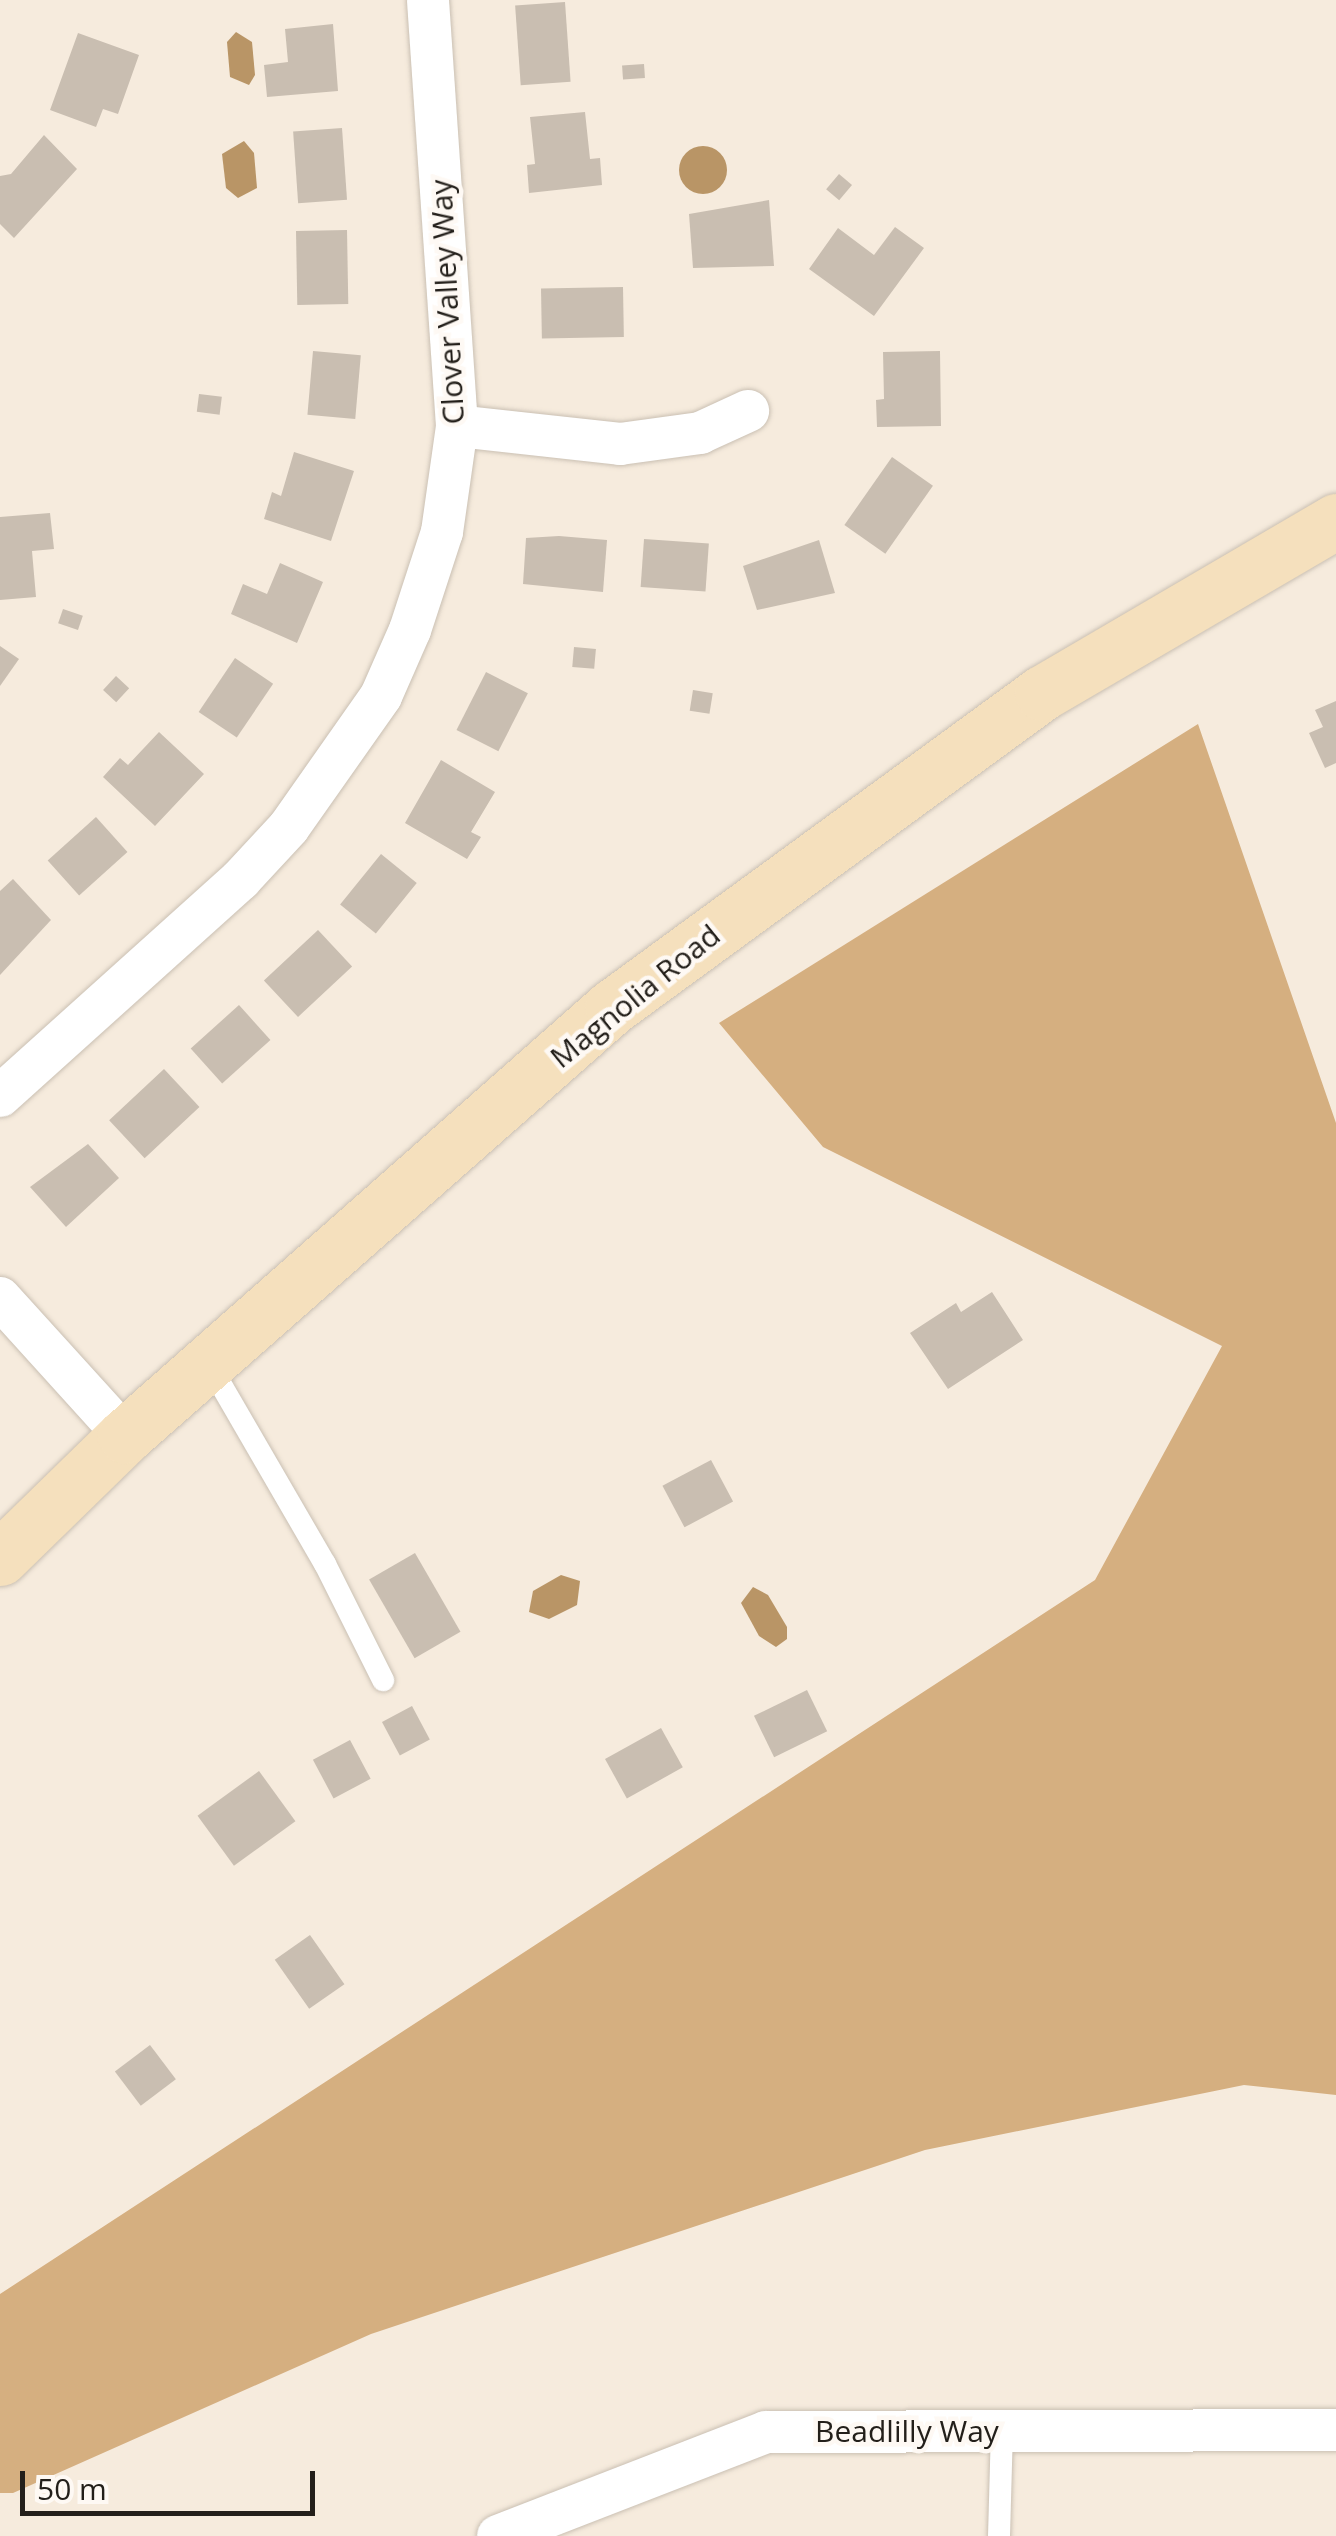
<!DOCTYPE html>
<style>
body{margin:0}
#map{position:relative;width:1336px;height:2536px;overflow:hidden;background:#f6ebdd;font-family:"Open Sans",sans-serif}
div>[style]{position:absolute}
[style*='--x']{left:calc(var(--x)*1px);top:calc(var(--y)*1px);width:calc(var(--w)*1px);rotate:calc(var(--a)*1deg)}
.forest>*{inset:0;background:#d5af80}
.water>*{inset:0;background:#b99566}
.round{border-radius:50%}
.building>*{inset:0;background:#c9beb1;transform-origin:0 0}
.roads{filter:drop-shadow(0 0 2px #cac0b3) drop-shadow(0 0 2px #cac0b3)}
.service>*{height:22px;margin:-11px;padding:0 11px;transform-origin:11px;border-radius:11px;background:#fff}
.minor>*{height:42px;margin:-21px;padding:0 21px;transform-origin:21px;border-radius:21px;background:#fff}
.secondary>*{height:55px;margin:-27.5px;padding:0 27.5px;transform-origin:27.5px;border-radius:27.5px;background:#f5e0bd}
span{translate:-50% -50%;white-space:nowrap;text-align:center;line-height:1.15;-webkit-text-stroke:9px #fef9f4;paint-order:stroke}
.street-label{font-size:30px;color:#231f1a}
.scale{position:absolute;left:20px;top:2471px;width:295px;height:45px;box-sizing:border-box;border:5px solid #231f1a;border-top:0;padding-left:12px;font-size:30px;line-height:35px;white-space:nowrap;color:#231f1a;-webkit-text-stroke:8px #fef9f4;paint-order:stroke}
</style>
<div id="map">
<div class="forest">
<i style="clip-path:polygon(1198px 724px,1336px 1123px,1336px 2095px,1244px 2085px,925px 2150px,371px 2334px,13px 2493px,0 2493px,0 2294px,1095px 1580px,1222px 1346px,823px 1147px,719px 1023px)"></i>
</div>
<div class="water">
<i style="clip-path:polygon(236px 32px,252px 42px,255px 75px,249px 85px,230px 77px,227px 42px)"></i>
<i style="clip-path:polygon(244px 141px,254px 153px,257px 188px,238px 198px,226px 188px,222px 154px)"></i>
<i class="round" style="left:679px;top:146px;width:48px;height:48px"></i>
<i style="clip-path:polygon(561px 1575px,580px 1581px,577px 1605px,549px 1619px,529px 1612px,533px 1591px)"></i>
<i style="clip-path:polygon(753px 1587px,768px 1595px,787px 1627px,787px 1639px,776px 1647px,759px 1636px,741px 1603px)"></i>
</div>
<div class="building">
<i style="left:565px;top:2px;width:80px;height:50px;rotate:86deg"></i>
<i style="clip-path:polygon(333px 24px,338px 91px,267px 97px,264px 65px,288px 62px,285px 29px)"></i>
<i style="clip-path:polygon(78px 33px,139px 55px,118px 114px,103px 109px,96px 127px,50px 110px)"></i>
<i style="left:644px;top:64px;width:14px;height:22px;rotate:86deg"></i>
<i style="clip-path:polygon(585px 112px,590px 159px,600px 158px,602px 185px,529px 193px,527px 165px,535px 164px,530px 117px)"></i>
<i style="left:342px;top:128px;width:72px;height:49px;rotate:86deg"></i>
<i style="clip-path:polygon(44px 135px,77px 169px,14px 238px,0 224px,0 176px,11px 174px)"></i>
<i style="left:839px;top:174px;width:17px;height:20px;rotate:40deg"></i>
<i style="clip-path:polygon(769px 200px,774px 266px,693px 268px,689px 214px)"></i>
<i style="clip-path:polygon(895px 227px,924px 248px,874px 316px,809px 269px,838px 228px,874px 255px)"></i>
<i style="left:347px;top:230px;width:74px;height:51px;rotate:89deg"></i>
<i style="left:623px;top:287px;width:50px;height:82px;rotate:89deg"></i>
<i style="left:313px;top:351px;width:48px;height:64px;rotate:5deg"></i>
<i style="clip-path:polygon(940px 351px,941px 426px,877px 427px,876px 400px,884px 399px,883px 352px)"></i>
<i style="left:199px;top:394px;width:23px;height:18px;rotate:7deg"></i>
<i style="clip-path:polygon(294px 452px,354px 471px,331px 541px,264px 519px,272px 492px,281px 496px)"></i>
<i style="left:892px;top:457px;width:50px;height:83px;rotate:35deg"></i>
<i style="clip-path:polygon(50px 513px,54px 549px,32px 551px,36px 597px,0 600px,0 517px)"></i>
<i style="clip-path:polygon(559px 536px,607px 540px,603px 592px,523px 584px,526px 538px)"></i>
<i style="left:644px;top:539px;width:65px;height:48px;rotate:4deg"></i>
<i style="clip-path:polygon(819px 540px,835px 593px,757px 610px,743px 566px)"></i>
<i style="clip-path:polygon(280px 563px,323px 582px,297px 643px,231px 614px,243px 584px,267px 594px)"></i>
<i style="left:63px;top:609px;width:21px;height:15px;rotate:19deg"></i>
<i style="clip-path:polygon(0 646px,19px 659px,0 686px)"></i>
<i style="left:574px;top:647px;width:22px;height:20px;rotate:5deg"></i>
<i style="left:235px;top:658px;width:46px;height:65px;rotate:34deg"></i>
<i style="left:486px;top:672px;width:47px;height:65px;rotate:27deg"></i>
<i style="left:116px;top:676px;width:18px;height:19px;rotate:43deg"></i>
<i style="left:693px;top:690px;width:20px;height:21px;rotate:9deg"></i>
<i style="clip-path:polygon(1336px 701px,1336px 763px,1325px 768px,1309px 733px,1323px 727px,1315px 710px)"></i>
<i style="clip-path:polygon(159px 732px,204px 774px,155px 826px,103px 777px,120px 758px,128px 765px)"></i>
<i style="clip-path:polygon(441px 760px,495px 792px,471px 832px,481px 837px,467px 859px,405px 823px)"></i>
<i style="left:96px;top:817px;width:47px;height:65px;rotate:48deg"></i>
<i style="left:381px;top:854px;width:46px;height:65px;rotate:39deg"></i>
<i style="clip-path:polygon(13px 879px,51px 920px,0 975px,0 891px)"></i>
<i style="left:318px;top:930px;width:50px;height:74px;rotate:47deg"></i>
<i style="left:239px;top:1005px;width:47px;height:65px;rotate:48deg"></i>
<i style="left:164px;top:1069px;width:52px;height:75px;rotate:47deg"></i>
<i style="clip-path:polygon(88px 1144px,119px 1178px,66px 1227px,30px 1187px)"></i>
<i style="clip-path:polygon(992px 1292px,1023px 1340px,948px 1389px,910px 1333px,956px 1303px,961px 1312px)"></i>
<i style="left:711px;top:1460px;width:47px;height:55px;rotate:62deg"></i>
<i style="left:415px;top:1553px;width:91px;height:53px;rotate:60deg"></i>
<i style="left:807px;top:1690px;width:46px;height:59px;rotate:64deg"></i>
<i style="left:412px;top:1706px;width:38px;height:34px;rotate:62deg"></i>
<i style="left:661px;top:1728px;width:45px;height:64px;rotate:61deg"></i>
<i style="left:350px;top:1740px;width:44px;height:42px;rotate:62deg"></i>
<i style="left:259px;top:1771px;width:62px;height:76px;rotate:54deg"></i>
<i style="left:310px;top:1935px;width:60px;height:43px;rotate:55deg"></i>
<i style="left:150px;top:2045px;width:43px;height:44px;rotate:53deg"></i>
</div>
<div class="roads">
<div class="service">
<i style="--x:209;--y:1364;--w:231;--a:59.9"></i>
<i style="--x:325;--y:1564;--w:130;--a:63.4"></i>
<i style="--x:999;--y:2536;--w:105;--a:-88.4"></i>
</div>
<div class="minor">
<i style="--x:457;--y:426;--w:164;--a:6.3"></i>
<i style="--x:620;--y:444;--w:81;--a:-7.8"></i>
<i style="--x:700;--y:433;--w:53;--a:-24.6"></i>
<i style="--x:0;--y:1096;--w:323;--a:-42"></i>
<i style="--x:240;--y:880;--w:72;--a:-47.2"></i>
<i style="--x:289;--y:827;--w:160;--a:-54.9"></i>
<i style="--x:381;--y:696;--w:72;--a:-66.3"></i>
<i style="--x:410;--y:630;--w:103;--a:-71.9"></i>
<i style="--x:442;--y:532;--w:107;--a:-81.9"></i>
<i style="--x:457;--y:426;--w:427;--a:-93.9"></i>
<i style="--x:0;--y:1298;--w:186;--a:47.8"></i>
<i style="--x:498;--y:2536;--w:287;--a:-21.2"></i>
<i style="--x:766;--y:2432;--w:570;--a:-0.2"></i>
</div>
<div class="secondary">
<i style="--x:0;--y:1558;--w:175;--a:-44.3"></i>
<i style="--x:125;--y:1436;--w:649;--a:-41.38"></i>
<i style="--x:612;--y:1007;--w:532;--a:-36.14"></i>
<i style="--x:1042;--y:693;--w:341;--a:-30.3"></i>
</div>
</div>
<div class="street-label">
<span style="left:447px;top:302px;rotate:-93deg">Clover Valley Way</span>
<span style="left:635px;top:996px;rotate:-39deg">Magnolia Road</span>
<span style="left:907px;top:2431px">Beadlilly Way</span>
</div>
<div class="scale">50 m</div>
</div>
